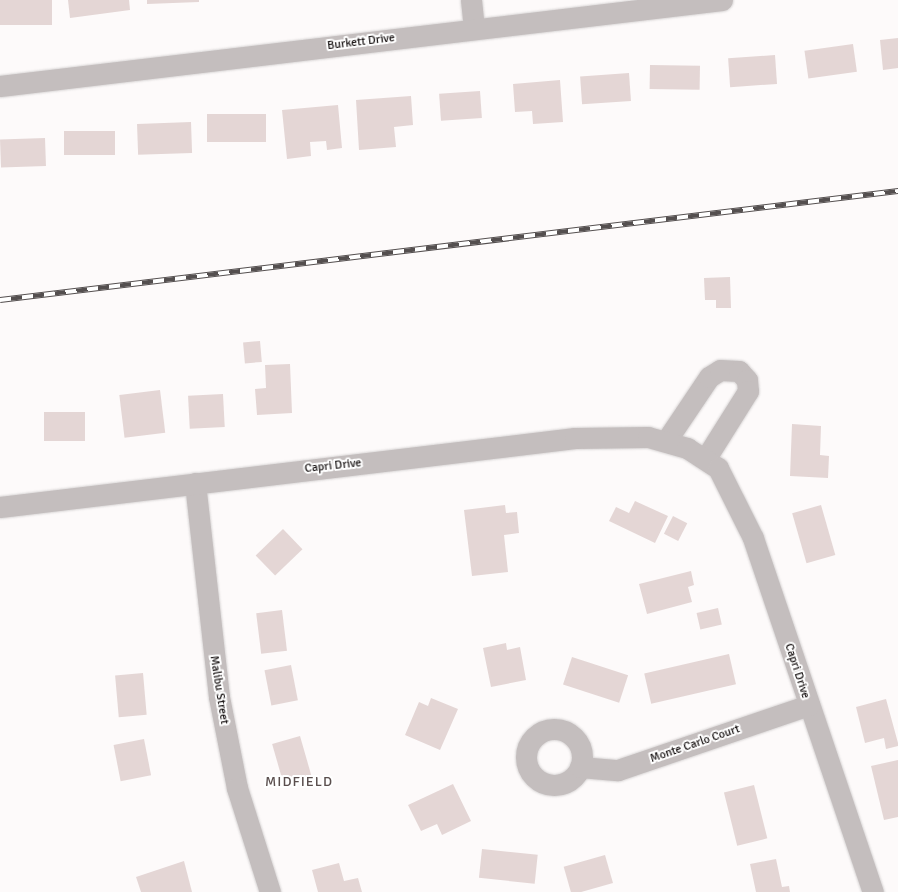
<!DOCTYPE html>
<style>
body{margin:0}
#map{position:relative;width:898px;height:892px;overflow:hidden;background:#fdfafa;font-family:Signika,sans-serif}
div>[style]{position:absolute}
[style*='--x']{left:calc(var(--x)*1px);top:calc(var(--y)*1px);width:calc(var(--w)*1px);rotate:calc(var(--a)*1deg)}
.building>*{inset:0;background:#e4d6d5;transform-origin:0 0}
.roads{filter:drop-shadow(0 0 1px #d8d5d5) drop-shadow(0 0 1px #d8d5d5)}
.street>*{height:21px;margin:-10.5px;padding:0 10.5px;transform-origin:10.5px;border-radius:10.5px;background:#c4bebe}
.street>.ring{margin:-10.5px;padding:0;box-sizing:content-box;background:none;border:21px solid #c4bebe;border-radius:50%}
.rail>*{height:5.5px;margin-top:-2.75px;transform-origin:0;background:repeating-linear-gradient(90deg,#fff 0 11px,#544f4f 0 22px);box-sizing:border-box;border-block:1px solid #544f4f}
span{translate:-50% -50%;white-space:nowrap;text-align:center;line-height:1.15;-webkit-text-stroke:4px #fff;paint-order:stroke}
.street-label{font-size:12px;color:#161111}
.neighbourhood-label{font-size:14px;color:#5a4e4d;letter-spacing:1px}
</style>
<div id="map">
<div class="building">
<i style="left:0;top:0;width:52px;height:25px"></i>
<i style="clip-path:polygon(68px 0,129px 0,130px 10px,70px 18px)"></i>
<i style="clip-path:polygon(147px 0,199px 0,199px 2px,147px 4px)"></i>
<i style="clip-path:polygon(898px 38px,898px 68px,883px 70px,880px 40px)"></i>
<i style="left:853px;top:44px;width:28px;height:49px;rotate:82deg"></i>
<i style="left:775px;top:55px;width:29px;height:47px;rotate:86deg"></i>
<i style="left:650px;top:65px;width:50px;height:24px;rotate:1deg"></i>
<i style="left:629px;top:73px;width:28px;height:49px;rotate:86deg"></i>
<i style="clip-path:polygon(560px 80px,563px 122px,533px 124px,532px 111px,515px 112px,513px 84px)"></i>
<i style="left:480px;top:91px;width:27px;height:41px;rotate:86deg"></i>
<i style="clip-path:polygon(411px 96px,413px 125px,394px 127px,396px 147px,359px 150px,356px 100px)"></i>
<i style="clip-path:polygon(338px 105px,342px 148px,327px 150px,326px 141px,310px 142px,311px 156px,287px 159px,282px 110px)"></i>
<i style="left:266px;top:114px;width:28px;height:59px;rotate:90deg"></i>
<i style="left:191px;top:122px;width:31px;height:54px;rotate:88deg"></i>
<i style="left:64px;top:131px;width:51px;height:24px"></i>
<i style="left:45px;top:138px;width:28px;height:45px;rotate:88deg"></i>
<i style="clip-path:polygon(730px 277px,731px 308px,716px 308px,716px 300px,705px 300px,704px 278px)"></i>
<i style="left:260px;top:341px;width:21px;height:17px;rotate:85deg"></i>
<i style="clip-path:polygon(290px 364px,292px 413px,257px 415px,255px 389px,266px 388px,265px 365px)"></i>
<i style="left:160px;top:390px;width:43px;height:41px;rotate:83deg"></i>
<i style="left:223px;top:394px;width:33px;height:35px;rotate:87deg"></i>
<i style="left:85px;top:412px;width:29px;height:41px;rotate:90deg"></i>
<i style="clip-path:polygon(792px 424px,821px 426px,820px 455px,829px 456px,828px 478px,790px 476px)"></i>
<i style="clip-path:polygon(635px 501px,668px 516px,655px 543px,609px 521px,616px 507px,629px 513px)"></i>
<i style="clip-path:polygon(505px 505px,506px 513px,517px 512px,519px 533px,504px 535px,508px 572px,472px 576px,464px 510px)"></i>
<i style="left:821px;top:505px;width:52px;height:30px;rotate:74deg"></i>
<i style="left:673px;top:516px;width:16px;height:20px;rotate:27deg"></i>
<i style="left:283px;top:529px;width:28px;height:38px;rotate:46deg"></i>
<i style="clip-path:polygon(691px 571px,694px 585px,688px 587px,692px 602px,647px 614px,639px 584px)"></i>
<i style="left:718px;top:608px;width:17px;height:22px;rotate:77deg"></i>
<i style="left:282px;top:610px;width:41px;height:26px;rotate:83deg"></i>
<i style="clip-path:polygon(506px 643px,507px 650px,520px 647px,526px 680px,491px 687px,483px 648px)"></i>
<i style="left:729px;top:654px;width:31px;height:87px;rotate:77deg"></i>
<i style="left:572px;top:657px;width:59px;height:29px;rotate:18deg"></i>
<i style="left:291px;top:665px;width:36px;height:27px;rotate:79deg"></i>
<i style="left:143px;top:673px;width:42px;height:28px;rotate:85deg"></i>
<i style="clip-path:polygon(431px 698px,458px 709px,440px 750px,405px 735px,419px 702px,428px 706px)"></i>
<i style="clip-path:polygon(886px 699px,898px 743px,898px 746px,886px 749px,884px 738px,865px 743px,856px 707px)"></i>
<i style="left:300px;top:736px;width:41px;height:29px;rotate:74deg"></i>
<i style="left:144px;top:739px;width:37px;height:31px;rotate:79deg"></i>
<i style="clip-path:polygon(898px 760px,898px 817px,884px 820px,871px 766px)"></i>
<i style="clip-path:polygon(453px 784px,471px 821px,442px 835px,437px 824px,421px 831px,408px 805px)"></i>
<i style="left:754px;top:785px;width:55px;height:31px;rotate:76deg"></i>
<i style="left:482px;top:849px;width:56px;height:29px;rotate:6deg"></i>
<i style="left:605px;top:855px;width:29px;height:43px;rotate:74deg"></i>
<i style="clip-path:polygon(776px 859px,782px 887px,789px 886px,790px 892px,756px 892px,750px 864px)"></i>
<i style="clip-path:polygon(184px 861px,192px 892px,141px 892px,136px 877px)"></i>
<i style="clip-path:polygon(339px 863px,344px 881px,358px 878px,362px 892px,318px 892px,312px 870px)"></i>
</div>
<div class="roads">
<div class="street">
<i style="--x:471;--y:0;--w:28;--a:84"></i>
<i style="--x:0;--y:86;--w:727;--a:-6.79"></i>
<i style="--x:666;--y:441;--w:77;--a:-56.1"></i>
<i style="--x:709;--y:377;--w:13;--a:-32"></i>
<i style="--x:720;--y:370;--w:19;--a:3"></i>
<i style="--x:739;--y:371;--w:12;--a:48"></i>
<i style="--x:747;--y:380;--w:11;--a:85"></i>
<i style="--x:748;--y:391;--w:79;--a:122.1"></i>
<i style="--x:195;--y:483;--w:215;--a:83.6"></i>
<i style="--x:219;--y:697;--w:93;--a:78.8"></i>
<i style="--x:237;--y:788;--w:109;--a:72.4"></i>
<i style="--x:0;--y:507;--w:579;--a:-6.84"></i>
<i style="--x:575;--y:438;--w:73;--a:-0.8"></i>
<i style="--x:648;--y:437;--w:41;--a:15.8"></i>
<i style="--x:687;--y:448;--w:37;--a:33"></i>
<i style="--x:718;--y:468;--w:78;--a:63.4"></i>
<i style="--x:753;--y:538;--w:374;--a:71.3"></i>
<i class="ring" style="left:526px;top:729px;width:35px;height:35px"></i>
<i style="--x:580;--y:767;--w:38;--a:5"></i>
<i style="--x:618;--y:770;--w:202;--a:-18.8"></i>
</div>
</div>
<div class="rail">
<i style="--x:0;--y:300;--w:905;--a:-6.92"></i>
</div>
<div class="street-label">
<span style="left:361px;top:42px;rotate:-7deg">Burkett Drive</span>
<span style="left:333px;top:466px;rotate:-6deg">Capri Drive</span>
<span style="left:797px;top:671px;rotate:72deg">Capri Drive</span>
<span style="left:219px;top:690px;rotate:81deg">Malibu Street</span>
<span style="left:695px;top:744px;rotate:-19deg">Monte Carlo Court</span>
</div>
<div class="neighbourhood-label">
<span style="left:299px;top:782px">MIDFIELD</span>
</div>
</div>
